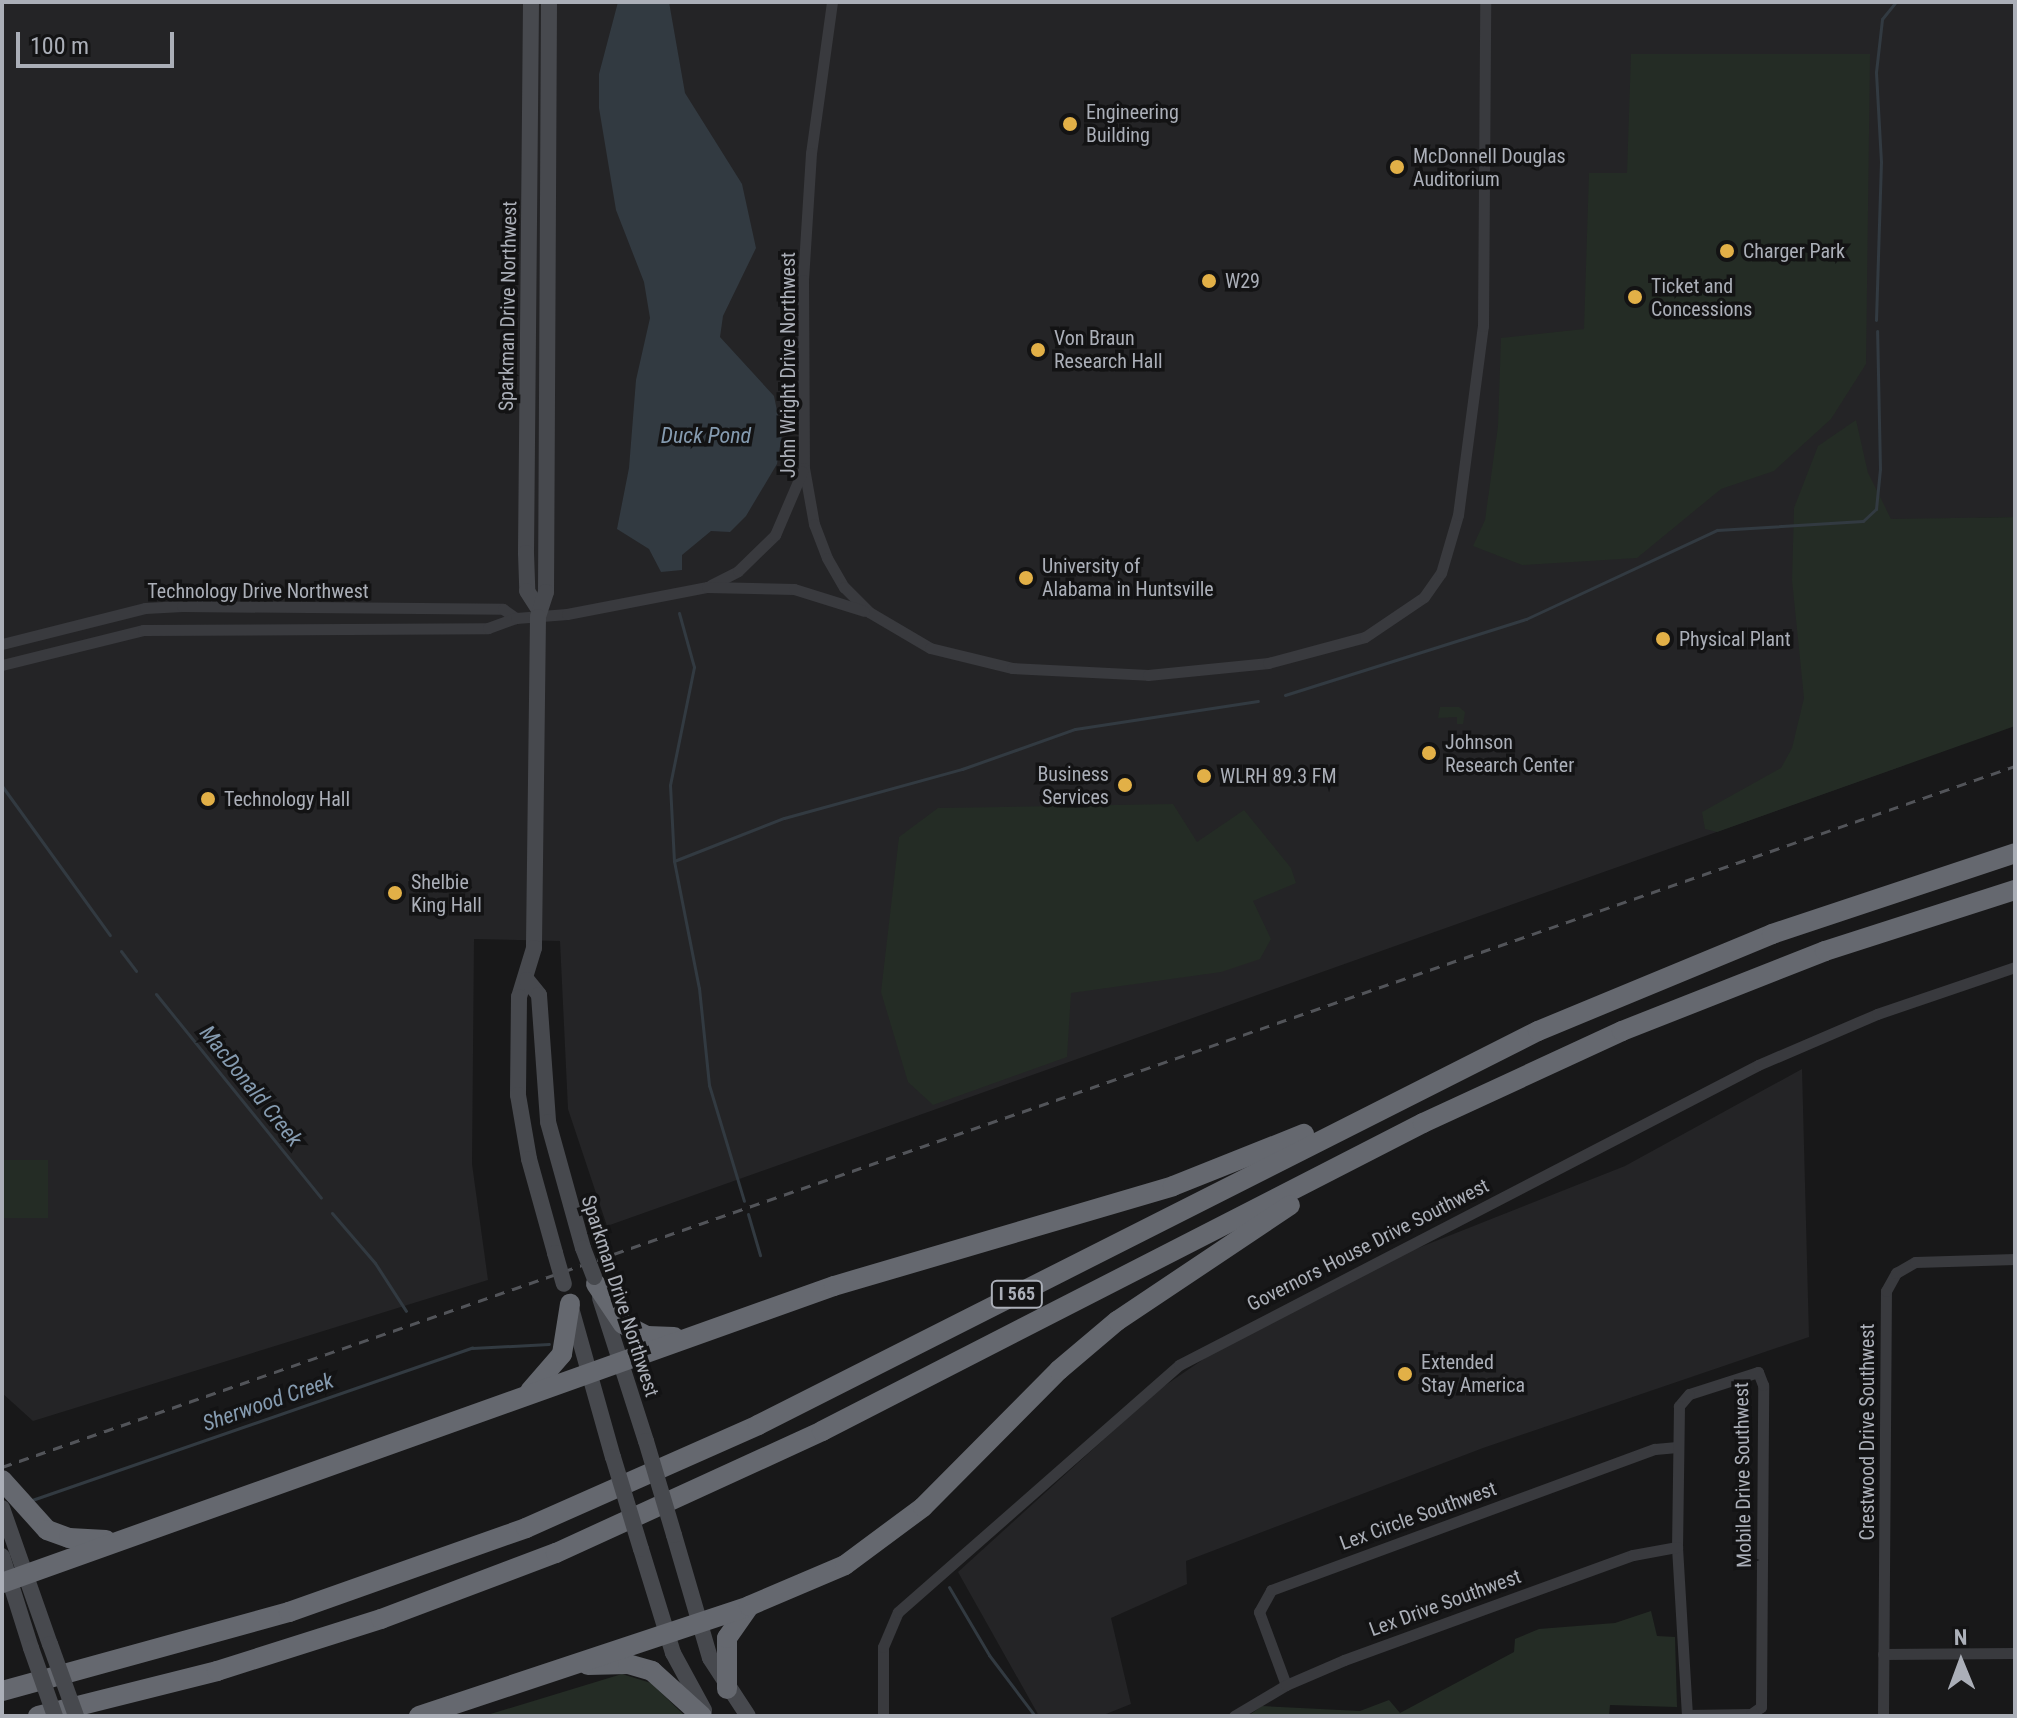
<!DOCTYPE html>
<style>
body{margin:0}
#map{position:relative;width:2017px;height:1718px;overflow:hidden;background:#181819;font-family:"Roboto Condensed",sans-serif}
div>[style]{position:absolute}
[style*='--x']{left:calc(var(--x)*1px);top:calc(var(--y)*1px);width:calc(var(--w)*1px);rotate:calc(var(--a)*1deg)}
.built>*{inset:0;background:#242426}
.green>*{inset:0;background:#242c25;transform-origin:0 0}
.water>*{inset:0;background:#323a41}
.stream>*{height:3px;margin:-1.5px;padding:0 1.5px;transform-origin:1.5px;border-radius:1.5px;background:#323a41}
.minor>*{height:11px;margin:-5.5px;padding:0 5.5px;transform-origin:5.5px;border-radius:5.5px;background:#393a3e}
.secondary>*{height:16px;margin:-8px;padding:0 8px;transform-origin:8px;border-radius:8px;background:#47494e}
.motorway>*{height:20px;margin:-10px;padding:0 10px;transform-origin:10px;border-radius:10px;background:#65686f}
.rail>*{height:3px;margin-top:-1.5px;transform-origin:0;background:repeating-linear-gradient(90deg,#525459 0 10px,transparent 0 18px)}
.secondary-bridge>*{height:16px;margin:-8px;padding:0 8px;transform-origin:8px;border-radius:8px;background:#47494e}
.dots>*{width:22px;height:22px;translate:-50% -50%;box-sizing:border-box;border:4px solid #131314;border-radius:50%}
span{translate:-50% -50%;white-space:nowrap;text-align:center;line-height:1.15;-webkit-text-stroke:7px #131314;paint-order:stroke}
.shield-label span{padding:2px 6px;background:#131314;border:2px solid;border-radius:6px;-webkit-text-stroke-width:0}
.shield-label{font-size:18px;color:#abafb8;font-weight:700}
.poi-label{font-size:20px;color:#abafb8}
.left{translate:0 -50%;text-align:left}
.right{translate:-100% -50%;text-align:right}
.street-label{font-size:20px;color:#abafb8}
.water-label{font-size:22px;color:#859bb0;font-style:italic}
.frame{position:absolute;inset:0;border:4px solid #abafb8;pointer-events:none}
.north{position:absolute;left:1921px;top:1622px;width:80px;height:80px;-webkit-text-stroke:6px #131314;paint-order:stroke;rotate:359deg;font-size:22px;font-weight:700;line-height:32px;text-align:center;color:#abafb8}
.north::after{content:'';display:block;margin:auto;width:28px;height:36px;background:#abafb8;clip-path:polygon(50% 0,100% 100%,50% 72%,0 100%)}
.scale{position:absolute;left:16px;top:32px;width:158px;height:36px;box-sizing:border-box;border:4px solid #abafb8;border-top:0;padding-left:10px;font-size:24px;line-height:28px;white-space:nowrap;color:#abafb8;-webkit-text-stroke:6px #131314;paint-order:stroke}
</style>
<div id="map">
<div class="built">
<i style="clip-path:polygon(2px 2px,2015px 2px,2015px 517px,1891px 520px,1905px 765px,607px 1226px,568px 1109px,560px 941px,474px 939px,472px 1164px,488px 1280px,33px 1421px,2px 1393px)"></i>
<i style="clip-path:polygon(1802px 1069px,1809px 1337px,1483px 1448px,1186px 1561px,1187px 1584px,1111px 1618px,1131px 1704px,1101px 1716px,1039px 1716px,958px 1572px,1157px 1391px,1211px 1354px,1408px 1252px,1625px 1166px)"></i>
</div>
<div class="green">
<i style="clip-path:polygon(1631px 54px,1870px 54px,1866px 364px,1831px 419px,1774px 471px,1721px 489px,1637px 558px,1522px 565px,1473px 546px,1485px 520px,1498px 426px,1501px 338px,1584px 329px,1589px 173px,1627px 173px)"></i>
<i style="clip-path:polygon(1856px 420px,1868px 473px,1891px 519px,2015px 517px,2015px 726px,1717px 832px,1705px 829px,1702px 812px,1781px 768px,1792px 748px,1804px 698px,1792px 580px,1794px 508px,1818px 446px)"></i>
<i style="clip-path:polygon(1440px 707px,1459px 707px,1465px 712px,1463px 724px,1457px 724px,1457px 717px,1438px 718px)"></i>
<i style="clip-path:polygon(1173px 804px,1197px 842px,1244px 810px,1291px 868px,1296px 883px,1253px 901px,1271px 939px,1260px 959px,1221px 972px,1071px 993px,1067px 1057px,933px 1105px,908px 1082px,881px 992px,899px 837px,938px 808px)"></i>
<i style="left:2px;top:1160px;width:46px;height:58px"></i>
<i style="clip-path:polygon(1651px 1611px,1657px 1636px,1675px 1637px,1677px 1707px,1610px 1705px,1609px 1716px,1248px 1716px,1262px 1706px,1360px 1711px,1389px 1700px,1400px 1713px,1514px 1652px,1515px 1639px,1539px 1629px,1615px 1623px)"></i>
<i style="clip-path:polygon(622px 1674px,651px 1683px,685px 1716px,484px 1716px)"></i>
</div>
<div class="water">
<i style="clip-path:polygon(618px 2px,669px 2px,685px 93px,742px 184px,756px 248px,723px 316px,720px 337px,774px 396px,782px 435px,777px 464px,746px 516px,730px 532px,711px 531px,682px 555px,682px 570px,661px 572px,649px 549px,617px 529px,629px 468px,636px 380px,650px 318px,644px 282px,616px 210px,599px 108px,599px 74px)"></i>
</div>
<div class="stream">
<i style="--x:1876;--y:320;--w:158;--a:-88.2"></i>
<i style="--x:1881;--y:162;--w:90;--a:-93.2"></i>
<i style="--x:1876;--y:72;--w:53;--a:-83.5"></i>
<i style="--x:1882;--y:19;--w:22;--a:-51"></i>
<i style="--x:679;--y:613;--w:56;--a:74.5"></i>
<i style="--x:694;--y:667;--w:120;--a:101.5"></i>
<i style="--x:670;--y:785;--w:76;--a:87"></i>
<i style="--x:674;--y:861;--w:129;--a:78.9"></i>
<i style="--x:699;--y:988;--w:98;--a:84.1"></i>
<i style="--x:709;--y:1085;--w:121;--a:73.2"></i>
<i style="--x:1285;--y:695;--w:253;--a:-17.5"></i>
<i style="--x:1526;--y:619;--w:211;--a:-25"></i>
<i style="--x:1717;--y:530;--w:146;--a:-3.5"></i>
<i style="--x:1863;--y:521;--w:18;--a:-43"></i>
<i style="--x:1876;--y:509;--w:40;--a:-84.3"></i>
<i style="--x:1880;--y:469;--w:138;--a:-91.2"></i>
<i style="--x:2;--y:786;--w:184;--a:54.1"></i>
<i style="--x:674;--y:861;--w:118;--a:-21.4"></i>
<i style="--x:784;--y:818;--w:185;--a:-15.4"></i>
<i style="--x:962;--y:769;--w:120;--a:-19.5"></i>
<i style="--x:1075;--y:729;--w:185;--a:-8.7"></i>
<i style="--x:121;--y:951;--w:25;--a:53"></i>
<i style="--x:156;--y:994;--w:262;--a:51"></i>
<i style="--x:332;--y:1213;--w:66;--a:49.3"></i>
<i style="--x:375;--y:1263;--w:57;--a:57.1"></i>
<i style="--x:748;--y:1214;--w:43;--a:73.7"></i>
<i style="--x:32;--y:1500;--w:466;--a:-19.1"></i>
<i style="--x:472;--y:1348;--w:77;--a:-3"></i>
<i style="--x:949;--y:1587;--w:79;--a:59.5"></i>
<i style="--x:989;--y:1655;--w:76;--a:53"></i>
</div>
<div class="minor">
<i style="--x:832;--y:2;--w:152;--a:97.9"></i>
<i style="--x:811;--y:153;--w:127;--a:93.6"></i>
<i style="--x:803;--y:280;--w:188;--a:89.7"></i>
<i style="--x:804;--y:468;--w:57;--a:79.9"></i>
<i style="--x:814;--y:524;--w:36;--a:69"></i>
<i style="--x:827;--y:558;--w:34;--a:60"></i>
<i style="--x:844;--y:587;--w:35;--a:45"></i>
<i style="--x:869;--y:612;--w:71;--a:30.5"></i>
<i style="--x:930;--y:648;--w:84;--a:13.7"></i>
<i style="--x:1012;--y:668;--w:136;--a:2.9"></i>
<i style="--x:1148;--y:675;--w:121;--a:-5.7"></i>
<i style="--x:1268;--y:663;--w:100;--a:-15"></i>
<i style="--x:1365;--y:637;--w:71;--a:-34.1"></i>
<i style="--x:1424;--y:597;--w:29;--a:-55"></i>
<i style="--x:1441;--y:573;--w:60;--a:-73.7"></i>
<i style="--x:1458;--y:515;--w:191;--a:-82.5"></i>
<i style="--x:1483;--y:326;--w:324;--a:-89.6"></i>
<i style="--x:711;--y:585;--w:30;--a:-27"></i>
<i style="--x:738;--y:571;--w:52;--a:-44.2"></i>
<i style="--x:775;--y:535;--w:69;--a:-66.8"></i>
<i style="--x:2;--y:644;--w:147;--a:-14.1"></i>
<i style="--x:145;--y:608;--w:37;--a:-3"></i>
<i style="--x:182;--y:606;--w:321;--a:0.5"></i>
<i style="--x:503;--y:609;--w:16;--a:35"></i>
<i style="--x:2;--y:665;--w:145;--a:-13.9"></i>
<i style="--x:143;--y:630;--w:345;--a:-0.3"></i>
<i style="--x:488;--y:628;--w:30;--a:-20"></i>
<i style="--x:516;--y:618;--w:51;--a:-4.5"></i>
<i style="--x:567;--y:614;--w:143;--a:-10.9"></i>
<i style="--x:707;--y:587;--w:87;--a:1.3"></i>
<i style="--x:794;--y:589;--w:73;--a:17.4"></i>
<i style="--x:1883;--y:1654;--w:132;--a:-0.4"></i>
<i style="--x:1286;--y:1685;--w:78;--a:-110.3"></i>
<i style="--x:1259;--y:1612;--w:25;--a:-61"></i>
<i style="--x:1271;--y:1590;--w:409;--a:-20.2"></i>
<i style="--x:1655;--y:1449;--w:22;--a:-5"></i>
<i style="--x:1687;--y:1715;--w:64;--a:-0.9"></i>
<i style="--x:1751;--y:1714;--w:12;--a:-35"></i>
<i style="--x:1761;--y:1707;--w:322;--a:-89.6"></i>
<i style="--x:1763;--y:1385;--w:14;--a:-111"></i>
<i style="--x:1758;--y:1372;--w:72;--a:162.3"></i>
<i style="--x:1689;--y:1394;--w:16;--a:130"></i>
<i style="--x:1679;--y:1406;--w:141;--a:90.8"></i>
<i style="--x:1677;--y:1547;--w:169;--a:86.6"></i>
<i style="--x:883;--y:1716;--w:69;--a:-90"></i>
<i style="--x:883;--y:1647;--w:38;--a:-67"></i>
<i style="--x:898;--y:1612;--w:374;--a:-41.3"></i>
<i style="--x:1179;--y:1365;--w:652;--a:-27.39"></i>
<i style="--x:1758;--y:1065;--w:129;--a:-23.2"></i>
<i style="--x:1877;--y:1014;--w:146;--a:-18.8"></i>
<i style="--x:1234;--y:1716;--w:61;--a:-30.8"></i>
<i style="--x:1286;--y:1685;--w:63;--a:-23.3"></i>
<i style="--x:1344;--y:1660;--w:307;--a:-20"></i>
<i style="--x:1633;--y:1555;--w:45;--a:-10.3"></i>
<i style="--x:1883;--y:1716;--w:425;--a:-89.6"></i>
<i style="--x:1886;--y:1291;--w:21;--a:-61"></i>
<i style="--x:1896;--y:1273;--w:22;--a:-30"></i>
<i style="--x:1915;--y:1262;--w:100;--a:-1.7"></i>
</div>
<div class="secondary">
<i style="--x:531;--y:2;--w:551;--a:90.52"></i>
<i style="--x:526;--y:553;--w:38;--a:88"></i>
<i style="--x:527;--y:591;--w:20;--a:57"></i>
<i style="--x:549;--y:2;--w:590;--a:90.29"></i>
<i style="--x:546;--y:592;--w:26;--a:108"></i>
<i style="--x:538;--y:617;--w:331;--a:90.7"></i>
<i style="--x:534;--y:948;--w:51;--a:107"></i>
<i style="--x:519;--y:997;--w:98;--a:90.6"></i>
<i style="--x:518;--y:1095;--w:65;--a:80.2"></i>
<i style="--x:529;--y:1159;--w:98;--a:74.5"></i>
<i style="--x:527;--y:980;--w:19;--a:51"></i>
<i style="--x:539;--y:995;--w:127;--a:85.9"></i>
<i style="--x:548;--y:1122;--w:131;--a:74.5"></i>
<i style="--x:600;--y:1298;--w:150;--a:72.2"></i>
<i style="--x:571;--y:1308;--w:155;--a:74.3"></i>
<i style="--x:2;--y:1508;--w:144;--a:70.6"></i>
<i style="--x:674;--y:1535;--w:128;--a:73.7"></i>
<i style="--x:710;--y:1658;--w:69;--a:56.8"></i>
<i style="--x:641;--y:1549;--w:109;--a:72.9"></i>
<i style="--x:673;--y:1653;--w:65;--a:61.5"></i>
<i style="--x:2;--y:1556;--w:96;--a:72.5"></i>
</div>
<div class="motorway">
<i style="--x:596;--y:1284;--w:48;--a:56"></i>
<i style="--x:623;--y:1324;--w:27;--a:27"></i>
<i style="--x:647;--y:1336;--w:27;--a:2"></i>
<i style="--x:530;--y:1391;--w:49;--a:-49.1"></i>
<i style="--x:562;--y:1354;--w:51;--a:-80.9"></i>
<i style="--x:2;--y:1480;--w:67;--a:48"></i>
<i style="--x:47;--y:1530;--w:23;--a:20"></i>
<i style="--x:69;--y:1538;--w:37;--a:3"></i>
<i style="--x:2;--y:1583;--w:883;--a:-19.65"></i>
<i style="--x:834;--y:1286;--w:353;--a:-16.4"></i>
<i style="--x:1173;--y:1186;--w:141;--a:-21.7"></i>
<i style="--x:588;--y:1665;--w:40;--a:-1.4"></i>
<i style="--x:628;--y:1664;--w:25;--a:16"></i>
<i style="--x:652;--y:1671;--w:67;--a:42"></i>
<i style="--x:727;--y:1689;--w:51;--a:-90"></i>
<i style="--x:727;--y:1638;--w:39;--a:-55"></i>
<i style="--x:2;--y:1691;--w:298;--a:-15.4"></i>
<i style="--x:289;--y:1612;--w:251;--a:-19.5"></i>
<i style="--x:526;--y:1528;--w:254;--a:-23.9"></i>
<i style="--x:758;--y:1425;--w:874;--a:-26.8"></i>
<i style="--x:1538;--y:1031;--w:253;--a:-22.5"></i>
<i style="--x:1772;--y:934;--w:256;--a:-18.4"></i>
<i style="--x:38;--y:1716;--w:185;--a:-14.1"></i>
<i style="--x:217;--y:1671;--w:172;--a:-17.6"></i>
<i style="--x:381;--y:1619;--w:187;--a:-20.7"></i>
<i style="--x:556;--y:1553;--w:293;--a:-24.6"></i>
<i style="--x:822;--y:1431;--w:675;--a:-27.13"></i>
<i style="--x:1423;--y:1123;--w:219;--a:-24.8"></i>
<i style="--x:1622;--y:1031;--w:218;--a:-21.5"></i>
<i style="--x:1825;--y:951;--w:200;--a:-17.8"></i>
<i style="--x:419;--y:1716;--w:348;--a:-18.4"></i>
<i style="--x:749;--y:1606;--w:104;--a:-23.1"></i>
<i style="--x:845;--y:1565;--w:97;--a:-36.6"></i>
<i style="--x:923;--y:1507;--w:193;--a:-45.2"></i>
<i style="--x:1059;--y:1370;--w:76;--a:-40.2"></i>
<i style="--x:1117;--y:1321;--w:208;--a:-33.8"></i>
</div>
<div class="rail">
<i style="--x:2;--y:1467;--w:2132;--a:-19.2"></i>
</div>
<div class="secondary-bridge">
<i style="--x:583;--y:1248;--w:31;--a:69"></i>
<i style="--x:555;--y:1253;--w:32;--a:74"></i>
<i style="--x:646;--y:1441;--w:98;--a:73.4"></i>
<i style="--x:613;--y:1457;--w:96;--a:73.1"></i>
<i style="--x:50;--y:1644;--w:77;--a:70.1"></i>
<i style="--x:31;--y:1648;--w:72;--a:70.6"></i>
</div>
<div class="dots">
<i style="left:1070px;top:124px;background:#e2b047"></i>
<i style="left:1397px;top:167px;background:#e2b047"></i>
<i style="left:1727px;top:251px;background:#e2b047"></i>
<i style="left:1209px;top:281px;background:#e2b047"></i>
<i style="left:1635px;top:297px;background:#e2b047"></i>
<i style="left:1038px;top:350px;background:#e2b047"></i>
<i style="left:1026px;top:578px;background:#e2b047"></i>
<i style="left:1663px;top:639px;background:#e2b047"></i>
<i style="left:1429px;top:753px;background:#e2b047"></i>
<i style="left:1204px;top:776px;background:#e2b047"></i>
<i style="left:1125px;top:785px;background:#e2b047"></i>
<i style="left:208px;top:799px;background:#e2b047"></i>
<i style="left:395px;top:893px;background:#e2b047"></i>
<i style="left:1405px;top:1374px;background:#e2b047"></i>
</div>
<div class="shield-label">
<span style="left:1017px;top:1294px">I 565</span>
</div>
<div class="poi-label">
<span class="left" style="left:1086px;top:124px">Engineering<br>Building</span>
<span class="left" style="left:1413px;top:168px">McDonnell Douglas<br>Auditorium</span>
<span class="left" style="left:1743px;top:251px">Charger Park</span>
<span class="left" style="left:1225px;top:281px">W29</span>
<span class="left" style="left:1651px;top:298px">Ticket and<br>Concessions</span>
<span class="left" style="left:1054px;top:350px">Von Braun<br>Research Hall</span>
<span class="left" style="left:1042px;top:578px">University of<br>Alabama in Huntsville</span>
<span class="left" style="left:1679px;top:639px">Physical Plant</span>
<span class="left" style="left:1445px;top:754px">Johnson<br>Research Center</span>
<span class="right" style="left:1109px;top:786px">Business<br>Services</span>
<span class="left" style="left:1220px;top:776px">WLRH 89.3 FM</span>
<span class="left" style="left:224px;top:799px">Technology Hall</span>
<span class="left" style="left:411px;top:894px">Shelbie<br>King Hall</span>
<span class="left" style="left:1421px;top:1374px">Extended<br>Stay America</span>
</div>
<div class="street-label">
<span style="left:508px;top:306px;rotate:-89deg">Sparkman Drive Northwest</span>
<span style="left:788px;top:365px;rotate:-90deg">John Wright Drive Northwest</span>
<span style="left:258px;top:591px">Technology Drive Northwest</span>
<span style="left:1368px;top:1245px;rotate:-27deg">Governors House Drive Southwest</span>
<span style="left:620px;top:1296px;rotate:72deg">Sparkman Drive Northwest</span>
<span style="left:1867px;top:1432px;rotate:-90deg">Crestwood Drive Southwest</span>
<span style="left:1743px;top:1475px;rotate:-91deg">Mobile Drive Southwest</span>
<span style="left:1418px;top:1516px;rotate:-20deg">Lex Circle Southwest</span>
<span style="left:1445px;top:1603px;rotate:-20deg">Lex Drive Southwest</span>
</div>
<div class="water-label">
<span style="left:706px;top:436px">Duck Pond</span>
<span style="left:251px;top:1086px;rotate:51deg">MacDonald Creek</span>
<span style="left:268px;top:1402px;rotate:-19deg">Sherwood Creek</span>
</div>
<div class="frame"></div>
<div class="north">N</div>
<div class="scale">100 m</div>
</div>
